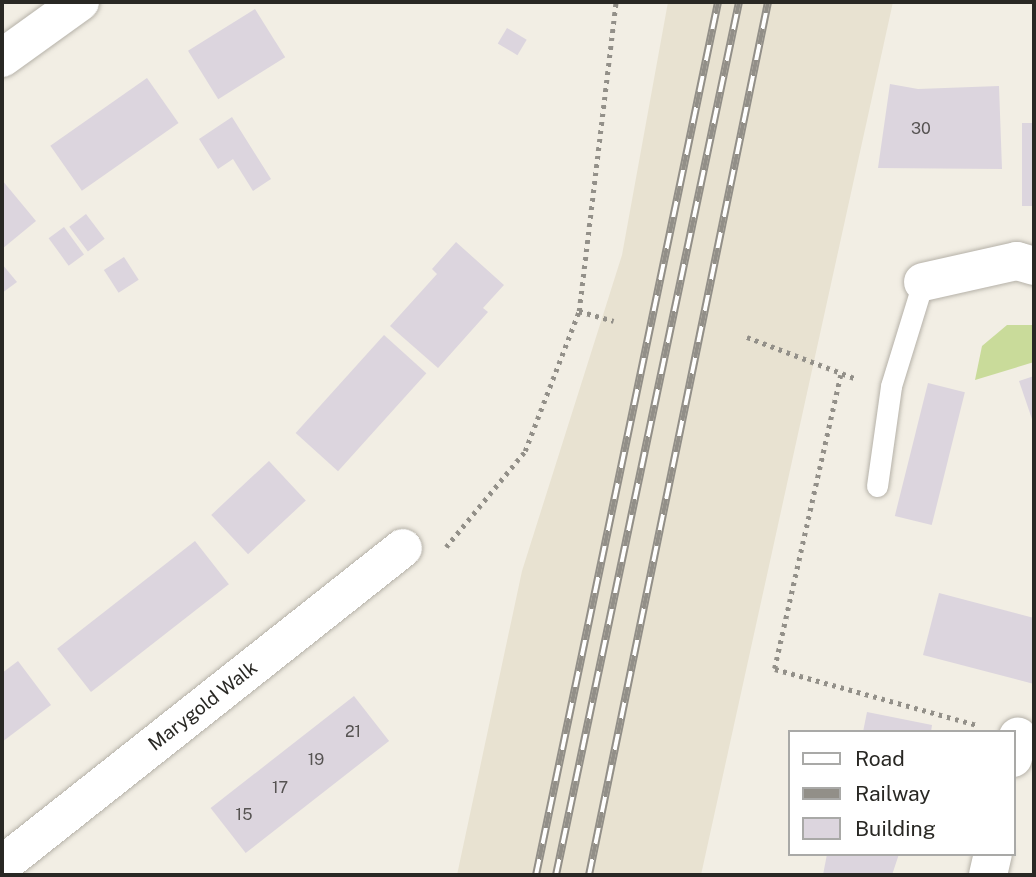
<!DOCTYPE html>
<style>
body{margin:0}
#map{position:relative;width:1036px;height:877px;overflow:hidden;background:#f2eee4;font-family:"Public Sans",sans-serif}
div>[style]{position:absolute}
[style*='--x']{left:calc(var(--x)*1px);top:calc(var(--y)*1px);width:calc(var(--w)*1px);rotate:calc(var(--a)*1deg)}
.built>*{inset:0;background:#e8e2d1}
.green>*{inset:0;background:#c9db9a}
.building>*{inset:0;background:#dcd5de;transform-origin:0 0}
.path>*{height:4.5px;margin-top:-2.25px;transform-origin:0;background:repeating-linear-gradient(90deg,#939089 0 3.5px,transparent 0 8.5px)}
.roads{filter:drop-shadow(0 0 2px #b5b1a8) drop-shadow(0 0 2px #b5b1a8)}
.service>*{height:21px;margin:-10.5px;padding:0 10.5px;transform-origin:10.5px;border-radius:10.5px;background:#fff}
.minor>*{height:38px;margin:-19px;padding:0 19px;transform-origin:19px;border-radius:19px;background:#fff}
.rail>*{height:8px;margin-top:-4px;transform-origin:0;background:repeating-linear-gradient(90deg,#fff 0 16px,#928f88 0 32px);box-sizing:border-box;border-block:2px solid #928f88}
span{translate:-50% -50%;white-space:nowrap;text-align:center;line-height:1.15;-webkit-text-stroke:6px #fff;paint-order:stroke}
.number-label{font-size:16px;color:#565352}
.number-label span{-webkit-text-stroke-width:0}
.street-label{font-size:19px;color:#292824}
.frame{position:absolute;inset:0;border:4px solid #292824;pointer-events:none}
.legend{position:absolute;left:788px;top:730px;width:228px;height:126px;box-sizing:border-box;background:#fff;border:2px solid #a9a9a7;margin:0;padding:9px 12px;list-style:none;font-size:21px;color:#292824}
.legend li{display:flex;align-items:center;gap:14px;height:35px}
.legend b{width:35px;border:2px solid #a9a9a7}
</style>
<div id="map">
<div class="built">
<i style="clip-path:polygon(668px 2px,893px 2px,701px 875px,457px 875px,522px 571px,622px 255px)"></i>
</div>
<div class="green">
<i style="clip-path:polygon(1007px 325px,1034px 325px,1034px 362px,975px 380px,982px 346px)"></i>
</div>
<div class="building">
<i style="left:255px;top:9px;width:57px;height:79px;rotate:58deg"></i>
<i style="left:507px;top:28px;width:23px;height:18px;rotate:31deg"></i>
<i style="left:147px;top:78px;width:55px;height:118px;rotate:55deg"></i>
<i style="clip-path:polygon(890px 84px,918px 89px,999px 86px,1002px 169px,878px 168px)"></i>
<i style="clip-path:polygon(232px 117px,271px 179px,253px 191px,233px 159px,218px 169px,199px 139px)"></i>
<i style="left:1022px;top:123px;width:12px;height:83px"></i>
<i style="clip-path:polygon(2px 180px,36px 221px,2px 249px)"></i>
<i style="left:86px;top:214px;width:31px;height:21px;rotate:53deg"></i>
<i style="left:64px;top:227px;width:34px;height:19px;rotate:54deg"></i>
<i style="clip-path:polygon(456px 242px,504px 285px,483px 308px,488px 312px,438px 368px,390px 326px,437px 274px,432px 269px)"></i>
<i style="left:124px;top:257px;width:27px;height:24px;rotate:57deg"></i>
<i style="clip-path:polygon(2px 264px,17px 282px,2px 293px)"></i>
<i style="left:384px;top:335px;width:57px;height:132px;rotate:42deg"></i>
<i style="clip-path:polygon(1034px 376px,1034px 425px,1019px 381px)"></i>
<i style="left:928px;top:383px;width:38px;height:137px;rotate:14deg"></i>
<i style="left:269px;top:461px;width:54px;height:79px;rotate:47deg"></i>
<i style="left:195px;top:541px;width:55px;height:175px;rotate:52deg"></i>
<i style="clip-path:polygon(939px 593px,1034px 618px,1034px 684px,923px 655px)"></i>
<i style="clip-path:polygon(18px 661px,51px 705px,2px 742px,2px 673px)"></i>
<i style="left:354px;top:696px;width:57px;height:182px;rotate:52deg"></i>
<i style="clip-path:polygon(867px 712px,932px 725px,931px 732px,863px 732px)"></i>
<i style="clip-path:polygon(827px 854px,899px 854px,892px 875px,823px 875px)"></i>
</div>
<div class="path">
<i style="--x:579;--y:311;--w:36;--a:16"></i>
<i style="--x:747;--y:337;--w:118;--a:20.9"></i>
<i style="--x:841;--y:375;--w:301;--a:102.7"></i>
<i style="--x:775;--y:669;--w:210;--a:15.5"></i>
<i style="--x:446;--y:547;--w:124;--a:-50.5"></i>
<i style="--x:525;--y:451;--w:150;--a:-68.9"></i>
<i style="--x:579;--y:311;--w:311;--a:-83.2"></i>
</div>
<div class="roads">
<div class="service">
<i style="--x:877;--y:486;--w:101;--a:-82"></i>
<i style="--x:891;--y:386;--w:109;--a:-72.9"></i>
</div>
<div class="minor">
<i style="--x:2;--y:58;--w:96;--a:-35.7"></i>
<i style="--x:923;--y:282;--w:96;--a:-12.6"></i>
<i style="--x:1017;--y:261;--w:18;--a:16"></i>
<i style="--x:1013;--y:758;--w:22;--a:-77"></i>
<i style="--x:2;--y:865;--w:511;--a:-38.33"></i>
<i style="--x:988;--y:875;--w:22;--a:-77"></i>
</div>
</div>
<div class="rail">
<i style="--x:536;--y:875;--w:892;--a:-78.22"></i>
<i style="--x:556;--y:875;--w:892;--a:-78.16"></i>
<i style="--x:589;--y:875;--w:891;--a:-78.41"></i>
</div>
<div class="number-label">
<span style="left:921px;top:129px">30</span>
<span style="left:353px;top:732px">21</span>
<span style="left:316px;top:760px">19</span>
<span style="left:280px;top:788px">17</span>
<span style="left:244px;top:815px">15</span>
</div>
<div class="street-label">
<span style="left:203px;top:706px;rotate:-38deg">Marygold Walk</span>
</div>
<div class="frame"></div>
<ul class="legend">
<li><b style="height:9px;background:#fff"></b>Road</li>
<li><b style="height:9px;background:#928f88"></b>Railway</li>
<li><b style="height:19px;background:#dcd5de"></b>Building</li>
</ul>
</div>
